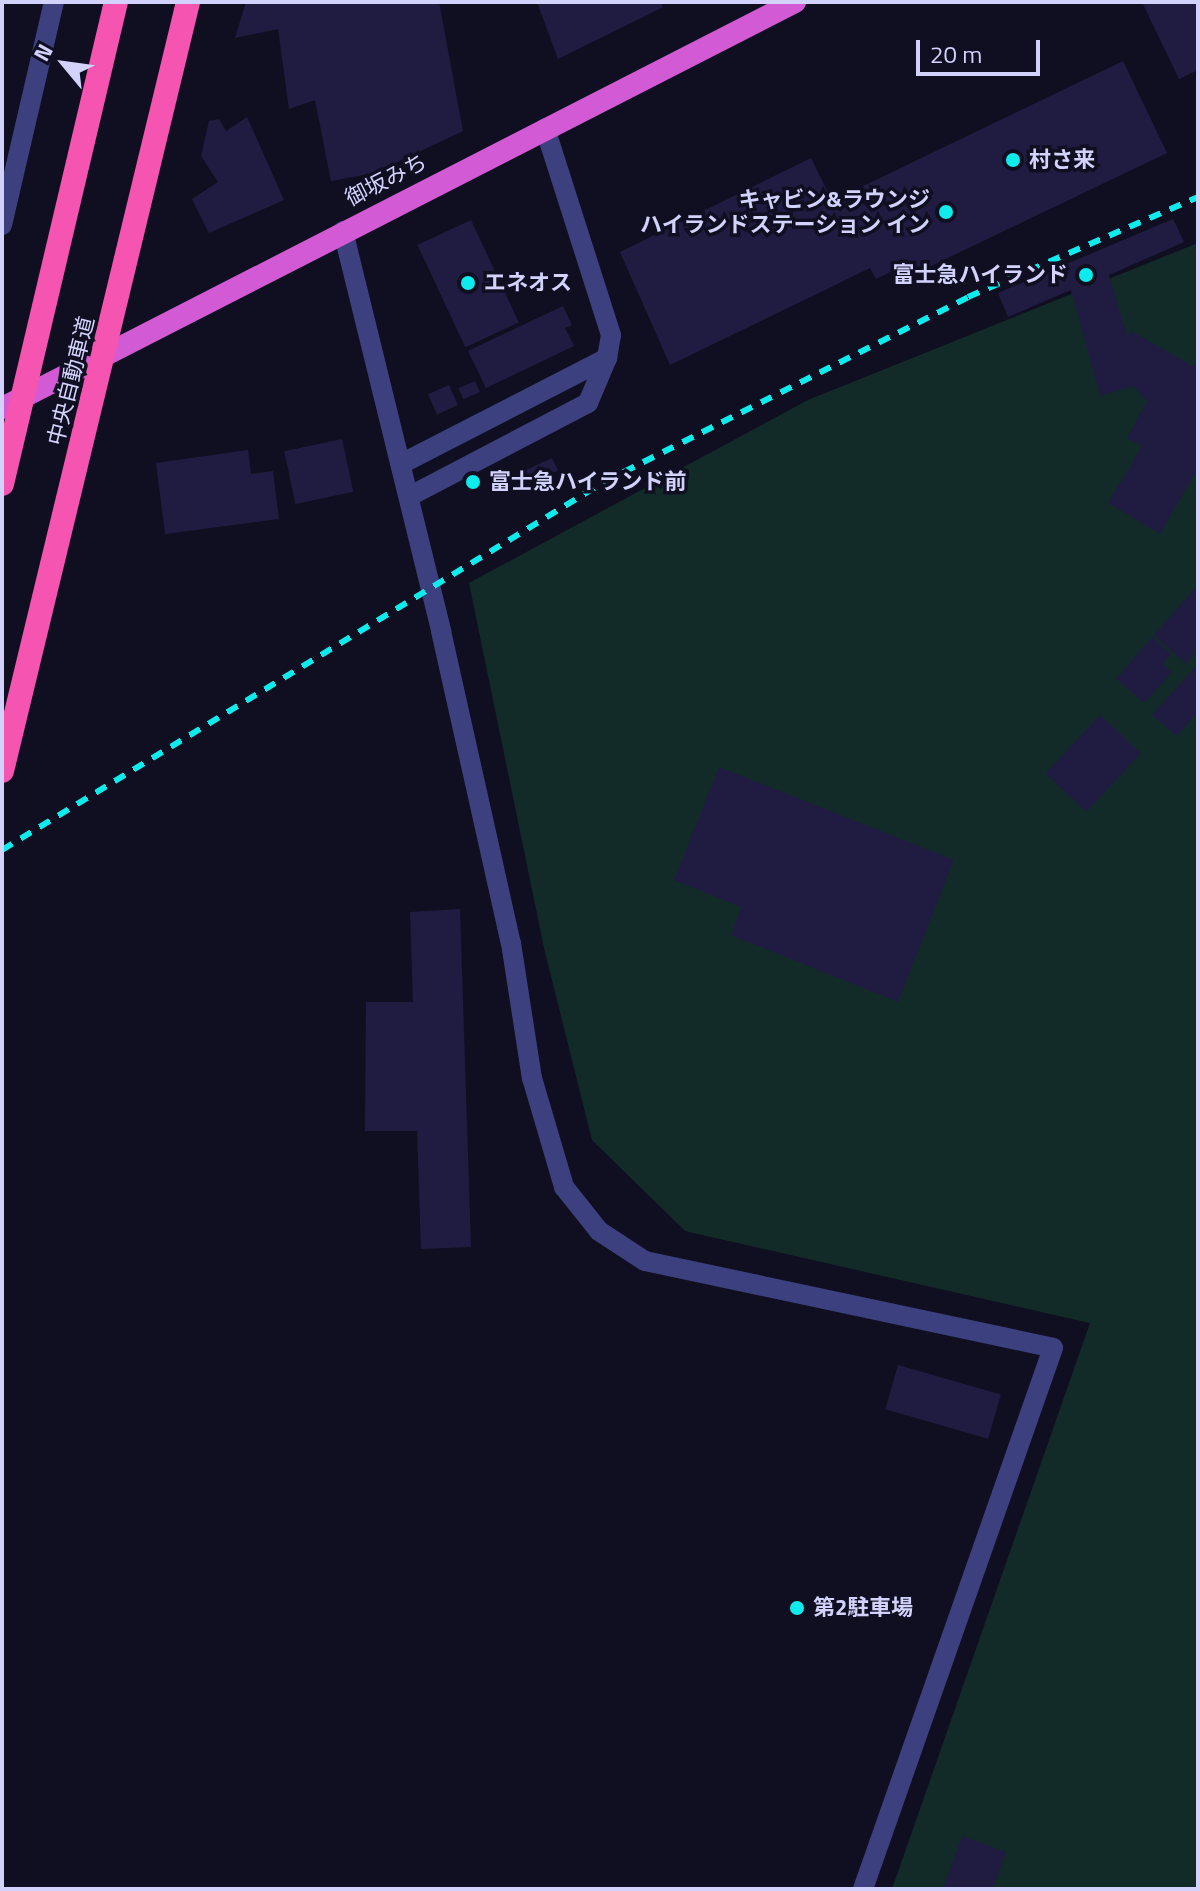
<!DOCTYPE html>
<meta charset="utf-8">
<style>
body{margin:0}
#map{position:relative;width:1200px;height:1891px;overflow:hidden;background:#100f21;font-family:"Titillium Web","Noto Sans JP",sans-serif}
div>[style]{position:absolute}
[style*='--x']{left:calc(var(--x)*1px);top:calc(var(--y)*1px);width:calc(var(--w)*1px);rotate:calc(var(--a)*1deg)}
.green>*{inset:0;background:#122b28}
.building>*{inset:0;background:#201c41;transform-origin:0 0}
.service>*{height:20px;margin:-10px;padding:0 10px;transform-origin:10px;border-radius:10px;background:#3c407e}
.minor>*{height:20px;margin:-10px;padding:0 10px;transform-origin:10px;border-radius:10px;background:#3c407e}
.trunk>*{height:22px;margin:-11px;padding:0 11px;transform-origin:11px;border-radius:11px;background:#d25ad4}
.rail>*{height:6px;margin-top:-3px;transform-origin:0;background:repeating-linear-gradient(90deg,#0eebec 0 12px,transparent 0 22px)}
.motorway-bridge>*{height:24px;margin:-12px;padding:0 12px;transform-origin:12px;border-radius:12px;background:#f554b1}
.dots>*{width:22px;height:22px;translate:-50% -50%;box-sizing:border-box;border:4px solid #100f21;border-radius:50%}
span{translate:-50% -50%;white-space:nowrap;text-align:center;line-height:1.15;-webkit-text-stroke:7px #100f21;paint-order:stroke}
.poi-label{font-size:22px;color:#d2d2fc;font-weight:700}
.left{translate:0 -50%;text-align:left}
.right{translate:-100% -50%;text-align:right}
.street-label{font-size:22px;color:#d2d2fc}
.frame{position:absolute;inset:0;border:4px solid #d2d2fc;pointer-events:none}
.north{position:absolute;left:24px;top:24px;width:80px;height:80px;-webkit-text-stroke:6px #100f21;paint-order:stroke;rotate:299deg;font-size:22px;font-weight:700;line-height:32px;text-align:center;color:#d2d2fc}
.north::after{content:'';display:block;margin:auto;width:28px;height:36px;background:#d2d2fc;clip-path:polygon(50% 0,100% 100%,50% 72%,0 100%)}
.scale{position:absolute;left:916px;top:40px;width:124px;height:36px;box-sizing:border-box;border:4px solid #d2d2fc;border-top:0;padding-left:10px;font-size:24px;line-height:28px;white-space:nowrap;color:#d2d2fc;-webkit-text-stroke:6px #100f21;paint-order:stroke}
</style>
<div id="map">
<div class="green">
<i style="clip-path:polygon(1198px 243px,1198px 1889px,892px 1889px,1090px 1323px,685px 1231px,592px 1140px,544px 948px,469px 583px,808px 400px)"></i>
</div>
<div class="building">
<i style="clip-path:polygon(246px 2px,439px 2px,463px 131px,374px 173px,331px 181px,315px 100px,289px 109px,278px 29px,235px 38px)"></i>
<i style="clip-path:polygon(537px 2px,661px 2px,663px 7px,558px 59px)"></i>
<i style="clip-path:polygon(1142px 2px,1198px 2px,1198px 70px,1179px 79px)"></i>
<i style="clip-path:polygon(1123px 61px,1167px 153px,912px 275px,906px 264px,876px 279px,870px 268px,670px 365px,620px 252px,811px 158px,832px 201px)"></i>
<i style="clip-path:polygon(247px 117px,284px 200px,209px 233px,192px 199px,218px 182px,201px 156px,209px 121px,219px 119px,226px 131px)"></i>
<i style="clip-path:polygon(1173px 219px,1184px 242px,1109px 275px,1128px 338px,1131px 331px,1198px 369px,1198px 468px,1160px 534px,1108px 503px,1142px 446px,1127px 438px,1147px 401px,1133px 386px,1100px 396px,1071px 290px,1008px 317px,998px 293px)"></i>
<i style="left:471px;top:220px;width:113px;height:59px;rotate:65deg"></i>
<i style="clip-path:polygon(563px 306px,572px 325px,565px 328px,574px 346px,486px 388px,468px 351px)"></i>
<i style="left:475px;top:381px;width:12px;height:18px;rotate:66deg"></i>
<i style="left:449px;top:385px;width:22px;height:23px;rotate:66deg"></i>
<i style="left:342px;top:439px;width:54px;height:59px;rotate:78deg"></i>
<i style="clip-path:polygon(248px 450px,251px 474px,273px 471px,279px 519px,165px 534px,156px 463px)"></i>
<i style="left:552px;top:458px;width:14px;height:32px;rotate:65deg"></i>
<i style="clip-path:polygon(1198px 585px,1198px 650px,1186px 664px,1154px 635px)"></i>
<i style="clip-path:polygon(1152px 637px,1171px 654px,1163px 664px,1172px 672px,1144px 703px,1116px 679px)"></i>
<i style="clip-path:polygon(1198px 664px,1198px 712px,1177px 736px,1152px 715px)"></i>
<i style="left:1100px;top:715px;width:56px;height:80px;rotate:43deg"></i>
<i style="clip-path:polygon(719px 767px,954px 860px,898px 1002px,731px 935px,741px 907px,674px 880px)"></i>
<i style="clip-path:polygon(460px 909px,471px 1247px,421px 1249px,417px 1131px,365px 1131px,366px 1002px,413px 1002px,410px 912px)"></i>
<i style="left:898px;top:1365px;width:107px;height:46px;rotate:16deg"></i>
<i style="clip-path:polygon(962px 1836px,1006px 1852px,993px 1889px,943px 1889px)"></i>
</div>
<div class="service">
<i style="--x:401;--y:464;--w:232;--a:-27.2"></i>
<i style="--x:410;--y:496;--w:201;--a:-27.6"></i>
<i style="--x:588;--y:403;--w:49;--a:-67.1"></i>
<i style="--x:607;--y:358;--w:23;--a:-80"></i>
<i style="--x:611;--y:335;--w:217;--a:-107.7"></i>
</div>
<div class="minor">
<i style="--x:2;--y:225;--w:229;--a:-76.9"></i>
<i style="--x:343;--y:231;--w:412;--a:76.2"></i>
<i style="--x:441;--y:631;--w:320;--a:77.4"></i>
<i style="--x:511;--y:943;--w:137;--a:81.2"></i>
<i style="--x:532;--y:1078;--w:114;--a:73.6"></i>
<i style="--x:564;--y:1187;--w:56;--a:51.5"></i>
<i style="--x:599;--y:1231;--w:55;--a:33.1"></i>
<i style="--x:645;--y:1261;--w:417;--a:12"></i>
<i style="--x:1053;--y:1348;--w:573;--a:109.35"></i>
</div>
<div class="trunk">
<i style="--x:2;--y:408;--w:891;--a:-27.11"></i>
</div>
<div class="rail">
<i style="--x:2;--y:850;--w:706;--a:-31.44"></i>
<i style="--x:604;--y:482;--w:408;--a:-26.9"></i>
<i style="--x:968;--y:297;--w:251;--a:-23.5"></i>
</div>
<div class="motorway-bridge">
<i style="--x:2;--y:484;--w:495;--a:-76.7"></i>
<i style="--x:2;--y:771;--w:791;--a:-76.4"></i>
</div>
<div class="dots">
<i style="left:1013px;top:160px;background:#0eebec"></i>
<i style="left:946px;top:212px;background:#0eebec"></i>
<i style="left:1086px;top:275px;background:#0eebec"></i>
<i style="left:468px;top:283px;background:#0eebec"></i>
<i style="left:473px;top:482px;background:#0eebec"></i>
<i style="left:797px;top:1608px;background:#0eebec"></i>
</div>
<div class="poi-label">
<span class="left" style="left:1029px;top:160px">村さ来</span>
<span class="right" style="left:930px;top:212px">キャビン&amp;ラウンジ<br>ハイランドステーション イン</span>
<span class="right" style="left:1068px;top:275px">富士急ハイランド</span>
<span class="left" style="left:484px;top:283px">エネオス</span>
<span class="left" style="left:489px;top:482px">富士急ハイランド前</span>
<span class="left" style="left:813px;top:1608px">第2駐車場</span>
</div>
<div class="street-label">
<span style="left:386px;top:180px;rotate:-27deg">御坂みち</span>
<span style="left:71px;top:381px;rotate:-76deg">中央自動車道</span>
</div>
<div class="frame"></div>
<div class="north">N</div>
<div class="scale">20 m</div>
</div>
